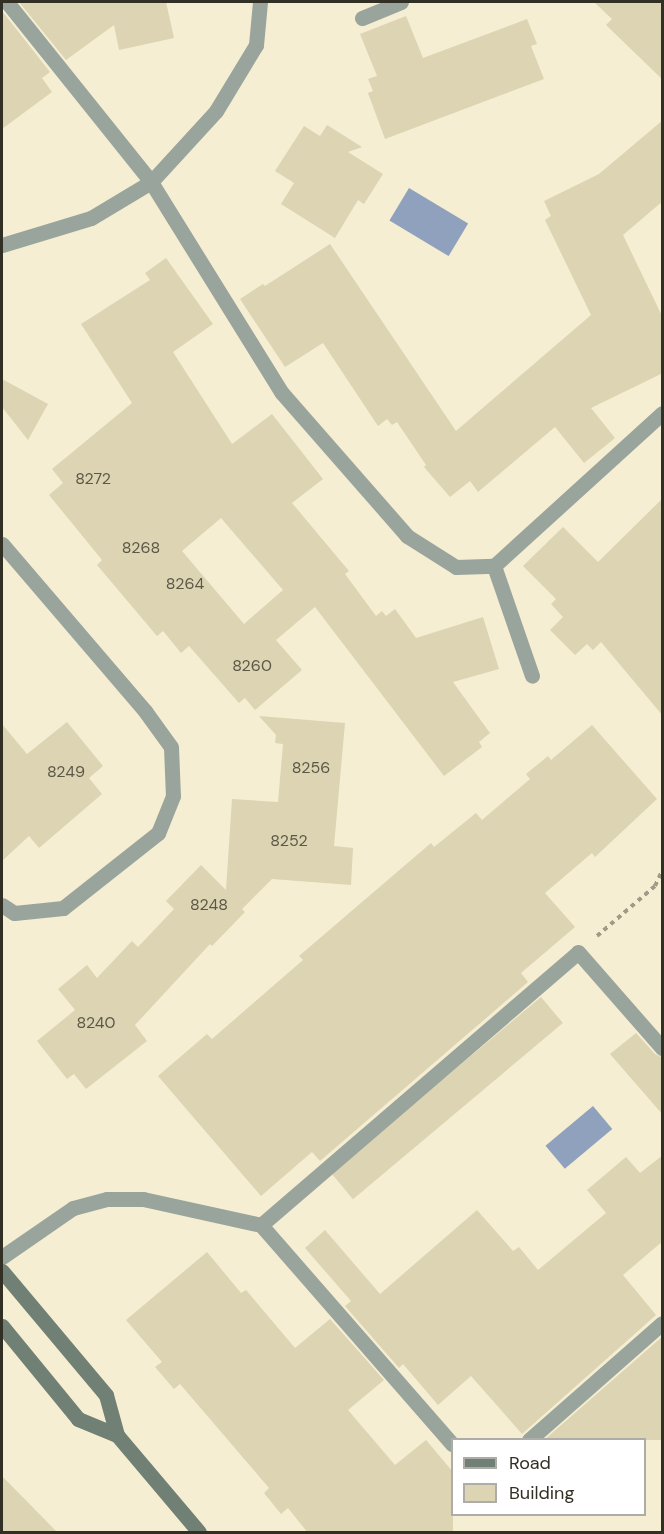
<!DOCTYPE html>
<style>
body{margin:0}
#map{position:relative;width:664px;height:1534px;overflow:hidden;background:#f5eed2;font-family:"DM Sans",sans-serif}
div>[style]{position:absolute}
[style*='--x']{left:calc(var(--x)*1px);top:calc(var(--y)*1px);width:calc(var(--w)*1px);rotate:calc(var(--a)*1deg)}
.water>*{inset:0;background:#90a1be;transform-origin:0 0}
.building>*{inset:0;background:#dcd4b2;transform-origin:0 0}
.path>*{height:4px;margin-top:-2px;transform-origin:0;background:repeating-linear-gradient(90deg,#a09b87 0 4.5px,transparent 0 9px)}
.lane>*{height:15px;margin:-7.5px;padding:0 7.5px;transform-origin:7.5px;border-radius:7.5px;background:#99a49c}
.street>*{height:15px;margin:-7.5px;padding:0 7.5px;transform-origin:7.5px;border-radius:7.5px;background:#99a49c}
.secondary>*{height:15px;margin:-7.5px;padding:0 7.5px;transform-origin:7.5px;border-radius:7.5px;background:#718074}
span{translate:-50% -50%;white-space:nowrap;text-align:center;line-height:1.15;-webkit-text-stroke:4.5px #fff;paint-order:stroke}
.number-label{font-size:16px;color:#5c5848}
.number-label span{-webkit-text-stroke-width:0}
.frame{position:absolute;inset:0;border:3px solid #322f25;pointer-events:none}
.legend{position:absolute;left:451px;top:1438px;width:195px;height:78px;box-sizing:border-box;background:#fff;border:2px solid #adaca8;margin:0;padding:8px 10px;list-style:none;font-size:18px;color:#322f25}
.legend li{display:flex;align-items:center;gap:12px;height:30px}
.legend b{width:30px;border:2px solid #adaca8}
</style>
<div id="map">
<div class="water">
<i style="left:409px;top:188px;width:69px;height:38px;rotate:31deg"></i>
<i style="left:593px;top:1106px;width:30px;height:62px;rotate:50deg"></i>
</div>
<div class="building">
<i style="clip-path:polygon(19px 2px,166px 2px,174px 38px,119px 50px,114px 25px,66px 60px)"></i>
<i style="clip-path:polygon(594px 2px,663px 2px,663px 80px,606px 25px,612px 19px)"></i>
<i style="clip-path:polygon(2px 11px,50px 72px,42px 78px,52px 92px,2px 129px)"></i>
<i style="clip-path:polygon(406px 16px,423px 58px,527px 19px,537px 44px,531px 46px,544px 79px,385px 139px,368px 93px,373px 91px,368px 79px,377px 76px,360px 34px)"></i>
<i style="clip-path:polygon(663px 120px,663px 201px,623px 235px,663px 318px,663px 373px,591px 408px,615px 438px,584px 463px,555px 427px,478px 492px,470px 481px,450px 497px,424px 467px,426px 465px,397px 422px,392px 425px,387px 419px,378px 426px,323px 343px,285px 367px,240px 299px,263px 284px,265px 286px,330px 244px,456px 431px,591px 315px,545px 220px,551px 216px,544px 201px,599px 174px)"></i>
<i style="clip-path:polygon(327px 125px,362px 147px,348px 152px,383px 174px,364px 204px,358px 200px,335px 238px,281px 204px,294px 183px,275px 171px,304px 126px,320px 136px)"></i>
<i style="clip-path:polygon(evenodd,166px 258px,213px 324px,173px 352px,232px 444px,272px 414px,323px 479px,292px 503px,349px 571px,345px 574px,376px 616px,382px 611px,386px 616px,395px 609px,416px 638px,483px 617px,499px 669px,453px 682px,490px 733px,479px 742px,482px 747px,444px 776px,315px 607px,276px 640px,302px 670px,255px 710px,245px 698px,239px 703px,189px 646px,181px 653px,163px 631px,157px 636px,97px 565px,102px 560px,49px 495px,63px 483px,52px 469px,132px 403px,81px 324px,150px 280px,145px 273px,166px 258px,221px 518px,283px 590px,244px 624px,182px 551px,221px 518px)"></i>
<i style="clip-path:polygon(2px 379px,48px 404px,28px 440px,2px 407px)"></i>
<i style="clip-path:polygon(663px 498px,663px 716px,601px 642px,593px 650px,587px 644px,575px 655px,550px 630px,563px 617px,551px 604px,556px 599px,523px 566px,563px 527px,598px 562px)"></i>
<i style="clip-path:polygon(259px 716px,345px 723px,334px 846px,353px 848px,351px 885px,272px 879px,242px 909px,245px 912px,212px 946px,210px 944px,135px 1025px,147px 1041px,86px 1089px,74px 1074px,67px 1079px,37px 1041px,75px 1010px,58px 989px,87px 965px,97px 978px,132px 941px,138px 947px,174px 909px,166px 901px,201px 865px,226px 890px,232px 799px,278px 802px,283px 744px,275px 743px,276px 735px)"></i>
<i style="clip-path:polygon(67px 722px,103px 766px,89px 778px,102px 794px,39px 848px,29px 836px,2px 861px,2px 724px,27px 754px)"></i>
<i style="clip-path:polygon(592px 725px,657px 799px,595px 857px,592px 853px,545px 893px,575px 927px,521px 973px,528px 982px,320px 1161px,312px 1152px,261px 1196px,158px 1076px,207px 1034px,212px 1039px,303px 960px,299px 956px,431px 843px,434px 847px,476px 813px,482px 820px,530px 779px,526px 774px,548px 756px,551px 760px)"></i>
<i style="left:541px;top:997px;width:34px;height:274px;rotate:50deg"></i>
<i style="clip-path:polygon(636px 1033px,655px 1054px,663px 1058px,663px 1115px,610px 1054px)"></i>
<i style="clip-path:polygon(663px 1155px,663px 1241px,623px 1275px,656px 1315px,522px 1434px,471px 1376px,438px 1405px,403px 1364px,399px 1368px,345px 1306px,351px 1301px,305px 1248px,325px 1230px,380px 1294px,477px 1210px,513px 1251px,519px 1247px,538px 1270px,606px 1213px,587px 1190px,626px 1157px,640px 1173px)"></i>
<i style="clip-path:polygon(207px 1252px,241px 1293px,246px 1290px,295px 1348px,330px 1319px,384px 1380px,348px 1410px,395px 1465px,426px 1440px,453px 1472px,453px 1533px,308px 1533px,288px 1508px,281px 1514px,264px 1493px,269px 1488px,180px 1384px,174px 1389px,155px 1367px,162px 1362px,126px 1320px)"></i>
<i style="clip-path:polygon(663px 1336px,663px 1440px,544px 1440px)"></i>
<i style="clip-path:polygon(2px 1476px,58px 1533px,2px 1533px)"></i>
</div>
<div class="path">
<i style="--x:597;--y:936;--w:77;--a:-40.8"></i>
<i style="--x:655;--y:886;--w:17;--a:-65"></i>
</div>
<div class="lane">
<i style="--x:7;--y:2;--w:231;--a:51.3"></i>
<i style="--x:151;--y:182;--w:248;--a:58.2"></i>
<i style="--x:282;--y:393;--w:190;--a:48.8"></i>
<i style="--x:407;--y:536;--w:58;--a:32.3"></i>
<i style="--x:456;--y:567;--w:38;--a:-2"></i>
<i style="--x:494;--y:566;--w:116;--a:70.9"></i>
<i style="--x:362;--y:18;--w:42;--a:-22.3"></i>
<i style="--x:494;--y:566;--w:227;--a:-42.3"></i>
<i style="--x:261;--y:1225;--w:418;--a:-40.7"></i>
<i style="--x:578;--y:952;--w:128;--a:48.8"></i>
<i style="--x:2;--y:1257;--w:86;--a:-34.6"></i>
<i style="--x:73;--y:1208;--w:35;--a:-15"></i>
<i style="--x:107;--y:1199;--w:36;--a:0"></i>
<i style="--x:143;--y:1199;--w:121;--a:12.4"></i>
<i style="--x:261;--y:1225;--w:291;--a:48.9"></i>
<i style="--x:529;--y:1440;--w:177;--a:-41.3"></i>
</div>
<div class="street">
<i style="--x:2;--y:245;--w:93;--a:-16.9"></i>
<i style="--x:91;--y:218;--w:70;--a:-31"></i>
<i style="--x:151;--y:182;--w:96;--a:-47.5"></i>
<i style="--x:216;--y:111;--w:77;--a:-58.8"></i>
<i style="--x:256;--y:45;--w:43;--a:-84.7"></i>
<i style="--x:2;--y:544;--w:220;--a:49.4"></i>
<i style="--x:145;--y:711;--w:44;--a:54.2"></i>
<i style="--x:171;--y:747;--w:49;--a:87.7"></i>
<i style="--x:173;--y:796;--w:40;--a:112"></i>
<i style="--x:158;--y:833;--w:121;--a:141.7"></i>
<i style="--x:63;--y:908;--w:49;--a:174.2"></i>
<i style="--x:14;--y:913;--w:14;--a:-146"></i>
</div>
<div class="secondary">
<i style="--x:2;--y:1271;--w:162;--a:50"></i>
<i style="--x:106;--y:1395;--w:41;--a:74.6"></i>
<i style="--x:2;--y:1326;--w:120;--a:50.7"></i>
<i style="--x:78;--y:1419;--w:42;--a:22.3"></i>
<i style="--x:117;--y:1435;--w:127;--a:49.8"></i>
</div>
<div class="number-label">
<span style="left:93px;top:479px">8272</span>
<span style="left:141px;top:548px">8268</span>
<span style="left:185px;top:584px">8264</span>
<span style="left:252px;top:666px">8260</span>
<span style="left:311px;top:768px">8256</span>
<span style="left:66px;top:772px">8249</span>
<span style="left:289px;top:841px">8252</span>
<span style="left:209px;top:905px">8248</span>
<span style="left:96px;top:1023px">8240</span>
</div>
<div class="frame"></div>
<ul class="legend">
<li><b style="height:8px;background:#718074"></b>Road</li>
<li><b style="height:16px;background:#dcd4b2"></b>Building</li>
</ul>
</div>
